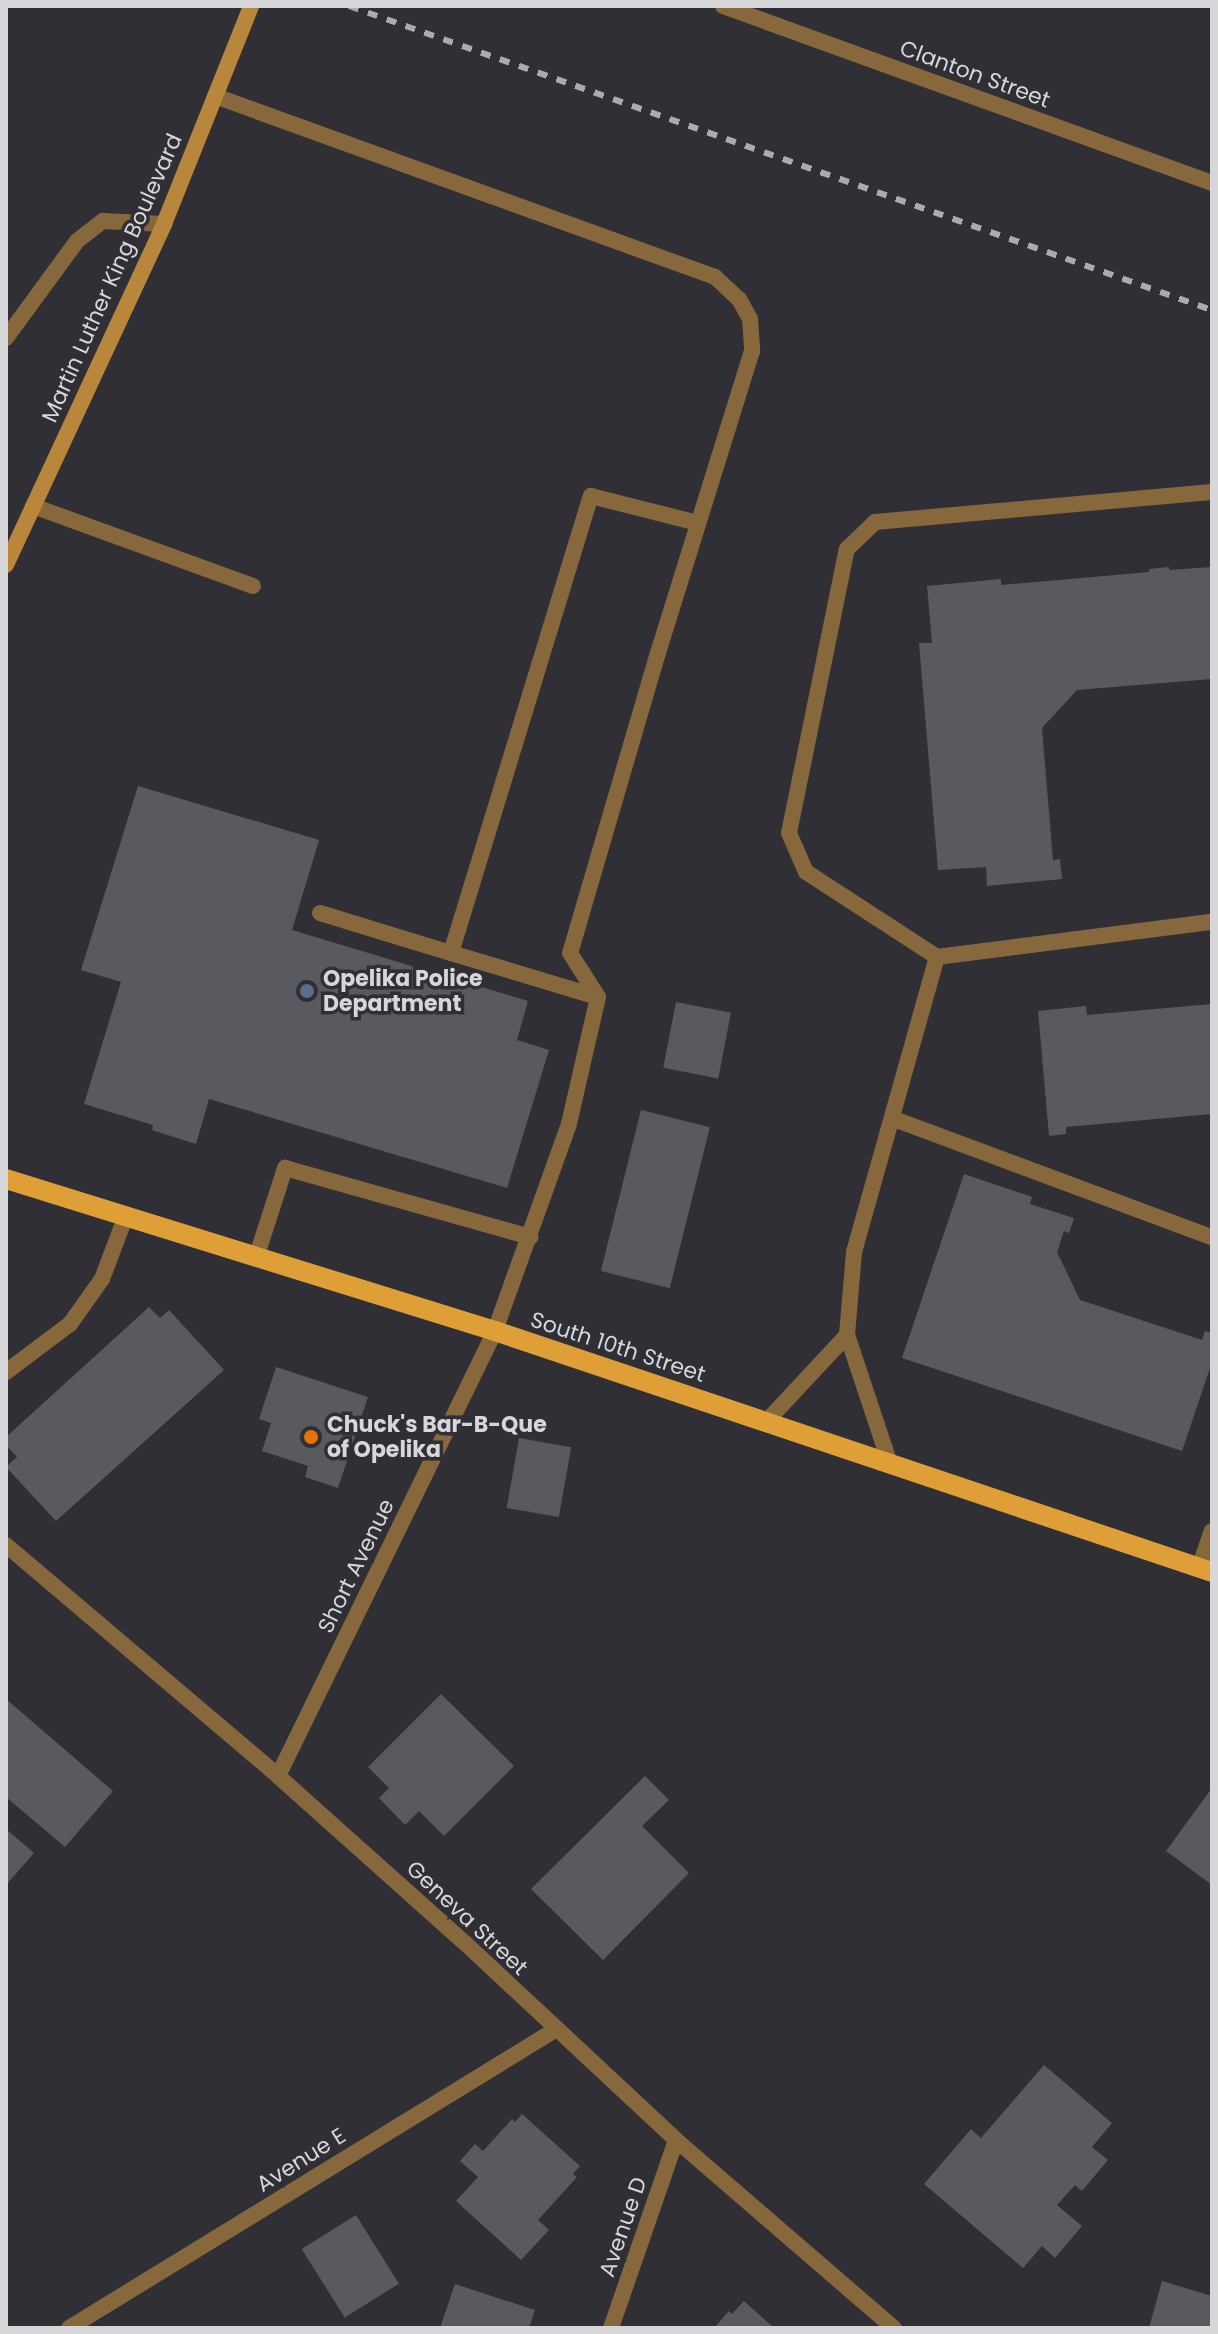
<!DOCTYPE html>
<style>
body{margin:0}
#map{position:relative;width:1218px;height:2334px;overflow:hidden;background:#2f2f35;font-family:Poppins,sans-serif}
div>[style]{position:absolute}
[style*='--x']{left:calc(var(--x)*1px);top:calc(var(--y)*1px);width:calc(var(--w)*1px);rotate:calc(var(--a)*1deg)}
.building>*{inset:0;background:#595960;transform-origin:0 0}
.lane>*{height:16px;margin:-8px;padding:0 8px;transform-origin:8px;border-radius:8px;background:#87683c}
.street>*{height:16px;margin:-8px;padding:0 8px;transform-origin:8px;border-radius:8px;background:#87683c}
.secondary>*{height:16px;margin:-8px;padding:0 8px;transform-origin:8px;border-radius:8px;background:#b8873c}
.primary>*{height:20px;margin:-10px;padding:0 10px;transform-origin:10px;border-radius:10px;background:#de9f37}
.rail>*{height:6px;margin-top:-3px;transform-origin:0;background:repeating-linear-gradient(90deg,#ababaf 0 10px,transparent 0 20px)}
.dots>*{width:22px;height:22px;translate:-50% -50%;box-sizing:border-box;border:4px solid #2f2f35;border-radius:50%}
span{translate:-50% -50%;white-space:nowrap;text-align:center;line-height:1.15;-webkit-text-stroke:7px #2f2f35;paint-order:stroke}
.street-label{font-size:22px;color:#d7d7da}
.poi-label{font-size:22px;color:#d7d7da;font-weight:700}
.left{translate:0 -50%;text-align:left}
.frame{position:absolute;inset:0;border:8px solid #d7d7da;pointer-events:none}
</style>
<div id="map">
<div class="building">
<i style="clip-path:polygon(1169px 567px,1169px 570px,1212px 567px,1212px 679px,1077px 690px,1042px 728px,1053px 860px,1060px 859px,1062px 879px,987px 886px,986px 867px,938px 870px,919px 643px,932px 643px,927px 586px,1001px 579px,1001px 585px,1149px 572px,1149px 569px)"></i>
<i style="clip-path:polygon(138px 786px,319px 840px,292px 930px,528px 1001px,517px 1040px,549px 1050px,507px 1188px,209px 1099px,196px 1144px,152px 1130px,153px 1125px,84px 1104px,121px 982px,81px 970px)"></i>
<i style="left:676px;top:1002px;width:56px;height:67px;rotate:11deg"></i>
<i style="clip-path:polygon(1212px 1004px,1212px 1114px,1066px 1127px,1066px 1134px,1049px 1136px,1038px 1011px,1086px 1006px,1087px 1015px)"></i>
<i style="left:641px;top:1110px;width:71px;height:166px;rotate:14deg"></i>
<i style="clip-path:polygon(964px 1174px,1032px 1197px,1030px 1204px,1074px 1218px,1069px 1233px,1064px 1231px,1057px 1252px,1080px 1300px,1202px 1340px,1205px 1331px,1212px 1333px,1212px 1362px,1182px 1451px,902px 1358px)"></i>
<i style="clip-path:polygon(149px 1307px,160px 1318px,169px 1310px,224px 1370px,56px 1521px,6px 1467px,17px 1457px,6px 1445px,6px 1437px)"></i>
<i style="clip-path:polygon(276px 1367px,368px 1397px,338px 1488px,305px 1477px,308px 1466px,262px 1451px,271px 1423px,259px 1419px)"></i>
<i style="left:519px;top:1438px;width:53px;height:71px;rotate:10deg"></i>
<i style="clip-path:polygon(441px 1694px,514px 1766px,444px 1836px,419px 1811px,405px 1825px,379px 1798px,389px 1788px,368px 1767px)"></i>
<i style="clip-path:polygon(6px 1699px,113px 1791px,65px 1847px,6px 1797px)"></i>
<i style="clip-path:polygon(645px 1776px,669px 1800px,642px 1826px,689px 1873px,603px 1960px,531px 1889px)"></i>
<i style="clip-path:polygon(1212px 1788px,1212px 1885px,1166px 1851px)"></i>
<i style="clip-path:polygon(6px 1829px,34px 1853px,6px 1885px)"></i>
<i style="clip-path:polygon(1044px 2065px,1112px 2123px,1092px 2147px,1108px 2160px,1082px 2191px,1075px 2185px,1057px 2205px,1082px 2226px,1055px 2258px,1042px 2246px,1023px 2268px,924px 2184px,971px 2129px,981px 2138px)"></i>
<i style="clip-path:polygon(522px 2114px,580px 2166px,573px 2174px,577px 2177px,538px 2220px,549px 2230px,521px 2260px,456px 2201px,478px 2177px,460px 2161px,475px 2144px,483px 2151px,512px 2119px,515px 2122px)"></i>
<i style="left:356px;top:2215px;width:81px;height:64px;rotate:58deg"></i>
<i style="clip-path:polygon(1162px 2281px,1212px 2296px,1212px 2328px,1149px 2328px)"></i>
<i style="clip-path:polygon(455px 2284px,535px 2310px,529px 2328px,440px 2328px)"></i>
<i style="clip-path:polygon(744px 2301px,774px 2328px,714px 2328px,729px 2311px,732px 2314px)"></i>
</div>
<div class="lane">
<i style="--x:215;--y:96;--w:532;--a:19.9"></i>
<i style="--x:715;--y:277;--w:33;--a:43"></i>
<i style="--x:739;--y:299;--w:23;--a:61"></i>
<i style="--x:750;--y:319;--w:32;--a:86"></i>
<i style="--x:752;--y:351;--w:319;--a:107.3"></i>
<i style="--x:657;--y:656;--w:309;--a:106.3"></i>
<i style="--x:570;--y:953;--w:52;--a:57.5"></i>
<i style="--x:598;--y:997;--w:130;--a:102.9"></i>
<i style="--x:569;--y:1124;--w:220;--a:109.7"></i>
<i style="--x:33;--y:506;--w:234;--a:20"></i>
<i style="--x:320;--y:913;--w:137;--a:17"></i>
<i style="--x:451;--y:953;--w:478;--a:-73"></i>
<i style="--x:591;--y:496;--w:110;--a:14.2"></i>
<i style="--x:451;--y:953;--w:153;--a:16.7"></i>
<i style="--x:937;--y:957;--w:156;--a:-147"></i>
<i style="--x:806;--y:872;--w:43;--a:-113.6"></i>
<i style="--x:789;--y:833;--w:290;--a:-78.5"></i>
<i style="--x:847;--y:549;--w:39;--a:-44"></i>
<i style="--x:875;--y:522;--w:338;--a:-5.1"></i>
<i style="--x:894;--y:1119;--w:339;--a:20.4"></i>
<i style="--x:256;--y:1258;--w:95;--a:-72.1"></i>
<i style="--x:285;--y:1168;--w:255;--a:15.7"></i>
<i style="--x:6;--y:1372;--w:80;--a:-36.9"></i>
<i style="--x:70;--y:1324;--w:55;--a:-54.6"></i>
<i style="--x:102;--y:1279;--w:65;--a:-69.3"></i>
<i style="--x:766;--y:1422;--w:119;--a:-47"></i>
<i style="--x:890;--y:1464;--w:136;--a:-108.4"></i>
<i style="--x:847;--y:1335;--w:83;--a:-85.2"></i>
<i style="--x:854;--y:1252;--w:306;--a:-74.3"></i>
<i style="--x:937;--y:957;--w:277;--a:-7.3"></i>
<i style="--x:1199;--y:1568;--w:39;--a:-71"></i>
</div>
<div class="street">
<i style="--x:723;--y:6;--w:520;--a:19.9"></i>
<i style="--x:6;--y:338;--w:120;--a:-53.8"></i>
<i style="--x:77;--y:241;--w:33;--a:-38"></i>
<i style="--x:103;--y:221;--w:61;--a:2.8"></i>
<i style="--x:6;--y:1545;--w:357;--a:40.3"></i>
<i style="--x:278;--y:1776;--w:251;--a:41.8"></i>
<i style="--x:465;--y:1943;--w:289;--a:43"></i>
<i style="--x:676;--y:2140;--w:288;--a:40.8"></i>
<i style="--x:278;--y:1776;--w:495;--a:-64"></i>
<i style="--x:69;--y:2328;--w:570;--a:-31.52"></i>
<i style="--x:611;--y:2328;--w:199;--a:-70.9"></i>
</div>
<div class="secondary">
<i style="--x:6;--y:565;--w:376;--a:-65.1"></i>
<i style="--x:164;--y:224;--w:235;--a:-68.2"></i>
</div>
<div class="primary">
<i style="--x:6;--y:1179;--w:512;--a:17.27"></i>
<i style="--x:495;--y:1331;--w:756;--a:18.58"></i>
</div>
<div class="rail">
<i style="--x:349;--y:6;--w:915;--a:19.41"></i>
</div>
<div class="dots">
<i style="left:307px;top:991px;background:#5c6f8a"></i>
<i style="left:311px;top:1437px;background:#e8710a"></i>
</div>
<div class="street-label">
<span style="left:975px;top:74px;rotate:20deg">Clanton Street</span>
<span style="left:112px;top:278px;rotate:-66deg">Martin Luther King Boulevard</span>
<span style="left:618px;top:1347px;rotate:18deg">South 10th Street</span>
<span style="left:356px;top:1566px;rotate:-64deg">Short Avenue</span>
<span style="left:467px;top:1918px;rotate:43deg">Geneva Street</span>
<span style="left:301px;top:2160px;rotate:-32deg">Avenue E</span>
<span style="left:623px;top:2227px;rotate:-71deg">Avenue D</span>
</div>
<div class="poi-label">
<span class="left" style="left:323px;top:991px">Opelika Police<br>Department</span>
<span class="left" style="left:327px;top:1437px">Chuck's Bar-B-Que<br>of Opelika</span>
</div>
<div class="frame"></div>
</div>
